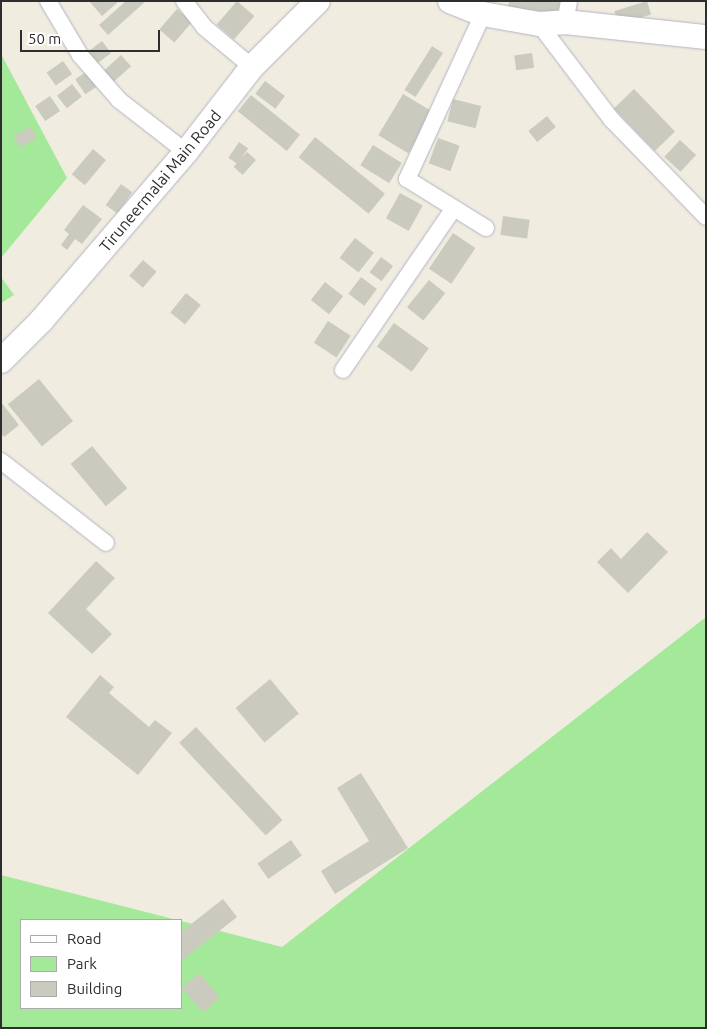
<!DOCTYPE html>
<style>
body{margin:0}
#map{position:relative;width:707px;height:1029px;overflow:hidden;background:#f0ece0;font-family:Ubuntu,sans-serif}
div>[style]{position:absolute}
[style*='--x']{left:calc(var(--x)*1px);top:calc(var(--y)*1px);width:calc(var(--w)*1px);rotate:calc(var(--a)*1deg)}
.green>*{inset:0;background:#a4e999}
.building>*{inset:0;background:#cbcabe;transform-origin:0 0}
.roads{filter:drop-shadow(0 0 1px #b4b4c2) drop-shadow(0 0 1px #b4b4c2)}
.minor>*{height:16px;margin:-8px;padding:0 8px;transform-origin:8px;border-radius:8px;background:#fff}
.secondary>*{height:24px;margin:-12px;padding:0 12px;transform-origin:12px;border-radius:12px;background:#fff}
span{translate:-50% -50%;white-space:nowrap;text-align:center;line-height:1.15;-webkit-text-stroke:4.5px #fff;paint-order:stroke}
.street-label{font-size:16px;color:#2e2e2e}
.frame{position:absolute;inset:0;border:2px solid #2e2e2e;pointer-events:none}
.legend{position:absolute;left:20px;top:919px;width:162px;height:90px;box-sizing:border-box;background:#fff;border:1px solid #ababab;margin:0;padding:6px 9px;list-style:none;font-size:15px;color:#2e2e2e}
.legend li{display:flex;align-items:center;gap:10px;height:25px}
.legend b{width:25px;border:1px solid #ababab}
.scale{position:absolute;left:20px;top:30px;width:140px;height:22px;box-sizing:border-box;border:2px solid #2e2e2e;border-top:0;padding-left:6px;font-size:15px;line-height:18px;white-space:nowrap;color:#2e2e2e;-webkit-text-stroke:4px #fff;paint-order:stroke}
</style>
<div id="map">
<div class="green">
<i style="clip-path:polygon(1px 54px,67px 178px,1px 258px)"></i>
<i style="clip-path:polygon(1px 277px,14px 295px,1px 303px)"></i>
<i style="clip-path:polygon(706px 617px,706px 1028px,1px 1028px,1px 875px,177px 920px,21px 920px,21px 1008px,181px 1008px,181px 921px,282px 947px)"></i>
</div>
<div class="building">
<i style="clip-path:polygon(89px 1px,119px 1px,102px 16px)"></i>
<i style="clip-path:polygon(126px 1px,146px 1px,108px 35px,99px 25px)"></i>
<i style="left:237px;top:1px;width:23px;height:31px;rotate:41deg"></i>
<i style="clip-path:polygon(509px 1px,560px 1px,558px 14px,508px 7px)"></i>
<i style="left:647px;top:1px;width:14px;height:34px;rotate:73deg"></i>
<i style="left:177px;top:9px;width:20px;height:27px;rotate:41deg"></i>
<i style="left:102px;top:41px;width:15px;height:19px;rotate:53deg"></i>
<i style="left:432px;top:46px;width:13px;height:52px;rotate:32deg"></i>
<i style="left:532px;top:53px;width:15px;height:18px;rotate:82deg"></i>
<i style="left:121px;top:55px;width:15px;height:23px;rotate:48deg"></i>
<i style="left:63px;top:61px;width:16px;height:20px;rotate:55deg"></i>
<i style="left:86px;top:72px;width:18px;height:13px;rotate:56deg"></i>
<i style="left:265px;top:81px;width:25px;height:16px;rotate:37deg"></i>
<i style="left:72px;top:84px;width:16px;height:19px;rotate:52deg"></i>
<i style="left:634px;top:89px;width:59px;height:28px;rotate:46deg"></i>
<i style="left:403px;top:94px;width:35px;height:48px;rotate:31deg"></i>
<i style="left:251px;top:95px;width:63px;height:21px;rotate:39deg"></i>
<i style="left:50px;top:96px;width:18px;height:18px;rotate:56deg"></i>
<i style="left:453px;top:99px;width:29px;height:23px;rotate:14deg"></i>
<i style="left:547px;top:116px;width:14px;height:24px;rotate:51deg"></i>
<i style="left:31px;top:127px;width:13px;height:19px;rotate:63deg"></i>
<i style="left:315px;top:137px;width:90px;height:26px;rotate:39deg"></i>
<i style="left:438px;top:138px;width:23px;height:27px;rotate:20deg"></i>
<i style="left:680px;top:140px;width:22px;height:23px;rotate:43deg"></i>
<i style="left:239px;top:142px;width:11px;height:19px;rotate:34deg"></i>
<i style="left:373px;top:145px;width:34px;height:24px;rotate:32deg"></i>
<i style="left:93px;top:149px;width:17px;height:33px;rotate:40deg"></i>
<i style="left:247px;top:152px;width:12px;height:20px;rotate:42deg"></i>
<i style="left:121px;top:184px;width:14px;height:26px;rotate:36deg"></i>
<i style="left:400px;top:193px;width:26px;height:29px;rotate:29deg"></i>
<i style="clip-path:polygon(83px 205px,102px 219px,82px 244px,75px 239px,67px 250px,61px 245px,69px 234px,64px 230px)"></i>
<i style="left:503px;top:216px;width:27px;height:19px;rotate:8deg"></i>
<i style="left:453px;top:233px;width:27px;height:43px;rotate:34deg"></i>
<i style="left:355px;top:238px;width:24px;height:25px;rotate:38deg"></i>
<i style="left:381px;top:257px;width:15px;height:19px;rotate:37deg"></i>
<i style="left:143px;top:260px;width:18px;height:21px;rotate:41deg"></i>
<i style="left:361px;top:277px;width:20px;height:21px;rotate:37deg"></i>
<i style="left:429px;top:280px;width:21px;height:35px;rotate:39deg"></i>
<i style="left:325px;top:282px;width:23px;height:23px;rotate:38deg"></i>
<i style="left:186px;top:293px;width:19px;height:25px;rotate:39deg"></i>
<i style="left:328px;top:321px;width:27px;height:26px;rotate:33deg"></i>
<i style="left:394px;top:323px;width:43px;height:29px;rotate:36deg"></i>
<i style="left:39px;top:379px;width:54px;height:40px;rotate:51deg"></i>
<i style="clip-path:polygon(1px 402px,19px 425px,4px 437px,1px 433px)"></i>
<i style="left:92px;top:446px;width:55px;height:28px;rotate:50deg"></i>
<i style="clip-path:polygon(647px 532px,668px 552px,628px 593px,597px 562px,611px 548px,621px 559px)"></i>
<i style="clip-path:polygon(96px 561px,115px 578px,86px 609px,112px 634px,92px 654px,48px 613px)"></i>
<i style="clip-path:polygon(100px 675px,114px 687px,109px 693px,149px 727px,155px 720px,172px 733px,138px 775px,66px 717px)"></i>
<i style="left:270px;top:679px;width:45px;height:45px;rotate:50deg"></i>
<i style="left:196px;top:727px;width:127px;height:23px;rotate:47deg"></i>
<i style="clip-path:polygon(361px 773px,408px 848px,335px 894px,321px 871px,369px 841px,337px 788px)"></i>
<i style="left:291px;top:840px;width:19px;height:41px;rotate:55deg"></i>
<i style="clip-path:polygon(223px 899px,237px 917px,181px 961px,181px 932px)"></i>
<i style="left:199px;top:973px;width:32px;height:23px;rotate:49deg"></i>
</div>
<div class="roads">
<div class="minor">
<i style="--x:48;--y:1;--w:63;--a:59.3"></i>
<i style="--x:80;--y:55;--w:60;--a:49.1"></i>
<i style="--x:119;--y:100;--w:85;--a:37.8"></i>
<i style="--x:184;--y:1;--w:33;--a:52"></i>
<i style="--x:204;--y:27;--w:62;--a:39.8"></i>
<i style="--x:483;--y:14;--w:182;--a:114.7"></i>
<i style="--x:407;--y:179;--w:93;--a:31.8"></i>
<i style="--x:565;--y:22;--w:21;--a:-79"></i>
<i style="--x:539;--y:24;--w:121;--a:52.8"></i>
<i style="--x:612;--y:120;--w:135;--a:45.9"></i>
<i style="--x:343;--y:370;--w:196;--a:-55.6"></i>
<i style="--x:1;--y:461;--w:133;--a:38"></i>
</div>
<div class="secondary">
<i style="--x:450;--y:1;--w:35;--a:22"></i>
<i style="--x:483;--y:14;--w:57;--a:10.1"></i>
<i style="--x:539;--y:24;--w:26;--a:-4"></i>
<i style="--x:565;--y:22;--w:142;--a:6.1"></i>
<i style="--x:1;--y:361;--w:57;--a:-45"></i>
<i style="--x:41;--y:321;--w:223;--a:-49.4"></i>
<i style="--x:186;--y:152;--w:108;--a:-52.2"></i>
<i style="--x:252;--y:67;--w:93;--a:-45"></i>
</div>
</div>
<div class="street-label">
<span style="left:160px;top:181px;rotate:-50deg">Tiruneermalai Main Road</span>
</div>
<div class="frame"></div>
<ul class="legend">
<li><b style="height:6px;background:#fff"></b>Road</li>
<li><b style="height:14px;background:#a4e999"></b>Park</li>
<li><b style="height:14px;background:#cbcabe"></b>Building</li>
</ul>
<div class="scale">50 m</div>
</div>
